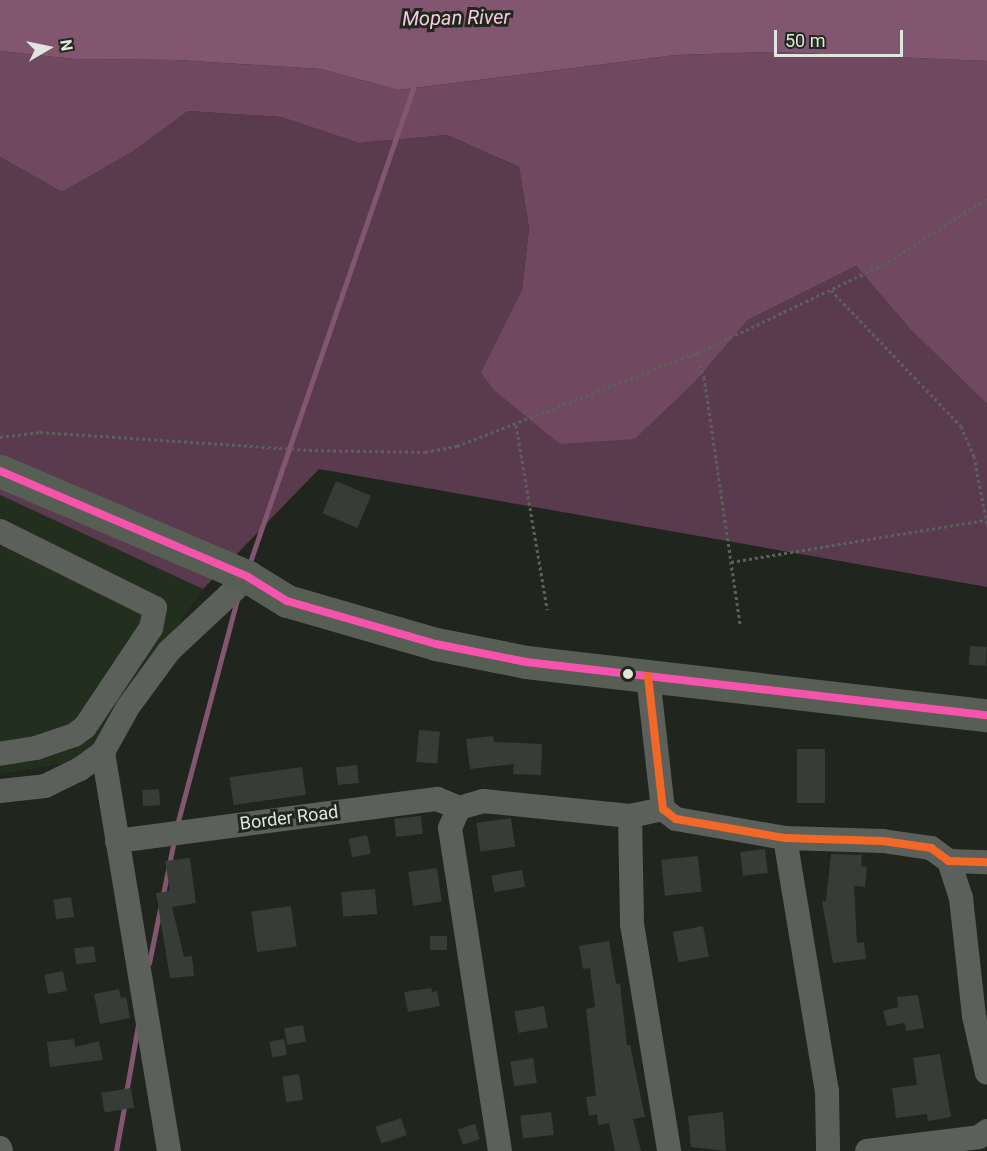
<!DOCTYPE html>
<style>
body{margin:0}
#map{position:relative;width:987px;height:1151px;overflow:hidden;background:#20251e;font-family:Roboto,sans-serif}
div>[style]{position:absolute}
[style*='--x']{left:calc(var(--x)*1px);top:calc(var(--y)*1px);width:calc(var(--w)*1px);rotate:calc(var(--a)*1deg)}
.built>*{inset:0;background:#232f1e}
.green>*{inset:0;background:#593b4d}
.forest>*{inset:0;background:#704860}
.water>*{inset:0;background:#825671}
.stream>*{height:5px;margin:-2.5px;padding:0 2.5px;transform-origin:2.5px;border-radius:2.5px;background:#825671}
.building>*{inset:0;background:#383c36;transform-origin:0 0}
.path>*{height:3px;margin-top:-1.5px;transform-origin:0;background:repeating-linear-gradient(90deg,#5c605a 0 3px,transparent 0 6px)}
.minor>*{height:24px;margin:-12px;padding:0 12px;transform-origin:12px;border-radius:12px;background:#5c605a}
.highway>*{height:33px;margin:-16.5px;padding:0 16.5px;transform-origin:16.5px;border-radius:16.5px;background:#575e54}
.bus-1>*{height:8px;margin:-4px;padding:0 4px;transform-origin:4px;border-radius:4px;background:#f653ac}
.bus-2>*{height:8px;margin:-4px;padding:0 4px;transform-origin:4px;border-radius:4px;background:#f36827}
.dots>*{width:16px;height:16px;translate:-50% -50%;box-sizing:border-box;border:3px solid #1f281b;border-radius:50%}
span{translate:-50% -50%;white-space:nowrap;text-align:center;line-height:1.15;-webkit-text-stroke:6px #1f281b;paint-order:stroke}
.street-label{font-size:18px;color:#e0e6de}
.water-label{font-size:20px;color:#f8c8e4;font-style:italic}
.north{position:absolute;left:18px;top:18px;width:60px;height:60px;-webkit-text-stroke:4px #1f281b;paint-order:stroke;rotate:81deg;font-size:16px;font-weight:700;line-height:24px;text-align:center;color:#e0e6de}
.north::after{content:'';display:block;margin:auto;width:21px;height:27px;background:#e0e6de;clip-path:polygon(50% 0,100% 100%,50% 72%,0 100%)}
.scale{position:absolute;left:774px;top:30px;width:129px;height:27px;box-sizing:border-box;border:3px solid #e0e6de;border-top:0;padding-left:8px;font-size:18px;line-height:21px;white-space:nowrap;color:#e0e6de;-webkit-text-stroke:4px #1f281b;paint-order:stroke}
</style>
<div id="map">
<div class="built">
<i style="clip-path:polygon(0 495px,203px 589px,83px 760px,0 774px)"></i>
</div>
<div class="green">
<i style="clip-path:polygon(188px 111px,281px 117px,359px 143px,447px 135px,519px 167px,529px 228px,522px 290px,482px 373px,635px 439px,694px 383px,748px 320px,856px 266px,910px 329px,987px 404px,987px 587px,319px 469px,203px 589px,0 495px,0 157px,62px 192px,132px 152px)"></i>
</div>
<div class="forest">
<i style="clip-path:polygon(0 51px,74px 59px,177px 60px,321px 69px,398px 90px,676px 55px,774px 52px,987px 61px,987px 404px,910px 329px,856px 266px,748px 320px,694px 383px,635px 439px,560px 444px,495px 391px,481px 373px,522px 290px,529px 228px,519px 167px,447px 135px,359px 143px,281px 117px,188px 111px,132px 152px,62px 192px,0 157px)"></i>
</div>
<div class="water">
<i style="clip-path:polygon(0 0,987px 0,987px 61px,774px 52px,676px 55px,398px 90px,321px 69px,177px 60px,74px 59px,0 51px)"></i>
</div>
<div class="stream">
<i style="--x:249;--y:565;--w:510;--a:-71"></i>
<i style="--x:177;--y:825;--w:234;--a:-75.1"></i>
<i style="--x:149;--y:963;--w:126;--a:-78.5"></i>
<i style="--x:126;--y:1093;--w:69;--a:-80"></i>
<i style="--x:116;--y:1151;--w:50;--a:-79.6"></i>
</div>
<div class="building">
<i style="left:336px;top:481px;width:38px;height:35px;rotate:23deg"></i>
<i style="left:970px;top:646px;width:17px;height:19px;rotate:3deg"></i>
<i style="left:419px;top:730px;width:21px;height:32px;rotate:5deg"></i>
<i style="clip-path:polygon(493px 736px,494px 742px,542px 744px,541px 775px,513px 774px,514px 764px,470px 769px,466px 739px)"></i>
<i style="left:797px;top:749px;width:28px;height:54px"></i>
<i style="left:357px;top:765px;width:18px;height:21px;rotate:84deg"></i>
<i style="left:302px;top:767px;width:28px;height:73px;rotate:82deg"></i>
<i style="left:159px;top:789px;width:16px;height:17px;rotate:86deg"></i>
<i style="left:421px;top:816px;width:18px;height:27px;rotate:84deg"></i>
<i style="left:511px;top:818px;width:29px;height:35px;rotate:82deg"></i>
<i style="left:367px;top:835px;width:19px;height:19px;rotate:78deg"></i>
<i style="left:765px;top:849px;width:24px;height:25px;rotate:83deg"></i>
<i style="clip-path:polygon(831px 854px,862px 855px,861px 866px,867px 867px,865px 887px,854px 886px,857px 943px,864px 942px,866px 959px,833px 963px,822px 901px,826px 901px)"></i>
<i style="left:698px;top:856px;width:36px;height:37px;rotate:84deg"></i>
<i style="clip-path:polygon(190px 858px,196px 903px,172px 907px,184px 957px,192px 956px,194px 976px,170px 978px,156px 893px,170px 891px,165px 861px)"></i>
<i style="left:437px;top:868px;width:34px;height:29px;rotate:82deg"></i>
<i style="left:522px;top:870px;width:17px;height:31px;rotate:80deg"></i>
<i style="left:375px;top:889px;width:25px;height:34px;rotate:85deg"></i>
<i style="left:71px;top:897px;width:20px;height:18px;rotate:81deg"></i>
<i style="left:291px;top:906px;width:41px;height:40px;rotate:82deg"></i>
<i style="left:703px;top:926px;width:31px;height:31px;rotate:79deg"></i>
<i style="left:447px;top:936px;width:14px;height:17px;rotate:90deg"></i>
<i style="clip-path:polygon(609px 941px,616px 984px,620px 983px,627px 1045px,630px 1045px,645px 1117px,633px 1119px,641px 1151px,615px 1151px,609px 1123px,598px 1125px,597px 1114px,589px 1116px,586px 1097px,596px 1096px,586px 1009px,595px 1007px,590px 968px,583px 969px,579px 946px)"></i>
<i style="left:94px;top:946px;width:16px;height:20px;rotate:83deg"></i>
<i style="left:63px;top:971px;width:20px;height:19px;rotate:79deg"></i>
<i style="clip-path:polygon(431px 988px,432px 992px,437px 991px,440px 1006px,408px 1012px,404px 992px)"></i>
<i style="clip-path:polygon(119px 989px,121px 998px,126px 997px,130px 1018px,100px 1024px,94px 994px)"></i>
<i style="clip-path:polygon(918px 995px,924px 1028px,906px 1031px,905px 1023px,887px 1026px,883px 1011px,898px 1007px,897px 997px)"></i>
<i style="left:544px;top:1006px;width:22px;height:30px;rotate:80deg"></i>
<i style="left:303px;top:1025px;width:17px;height:19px;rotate:80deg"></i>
<i style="clip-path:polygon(74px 1039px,75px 1047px,99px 1041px,103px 1060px,50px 1067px,47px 1042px)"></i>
<i style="left:284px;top:1039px;width:16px;height:15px;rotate:79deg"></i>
<i style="clip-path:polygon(940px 1054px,951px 1117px,928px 1121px,927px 1114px,896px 1118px,892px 1088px,917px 1085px,913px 1058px)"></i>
<i style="left:533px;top:1058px;width:25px;height:23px;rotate:81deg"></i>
<i style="left:299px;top:1074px;width:26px;height:17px;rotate:81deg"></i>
<i style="left:131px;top:1088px;width:20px;height:30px;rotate:81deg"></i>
<i style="left:551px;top:1112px;width:23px;height:31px;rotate:83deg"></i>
<i style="clip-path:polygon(723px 1112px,726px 1151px,691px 1147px,688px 1116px)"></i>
<i style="left:401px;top:1118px;width:18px;height:27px;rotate:71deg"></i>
<i style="left:475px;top:1124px;width:16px;height:18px;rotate:72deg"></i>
</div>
<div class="path">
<i style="--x:831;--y:290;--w:188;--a:46.3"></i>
<i style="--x:961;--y:426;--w:33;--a:67"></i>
<i style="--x:974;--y:456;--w:70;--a:79.3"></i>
<i style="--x:696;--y:353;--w:25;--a:72"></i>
<i style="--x:704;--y:377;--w:251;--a:81.7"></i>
<i style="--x:516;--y:425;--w:187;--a:80.4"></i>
<i style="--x:0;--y:437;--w:40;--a:-7.1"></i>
<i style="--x:40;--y:432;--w:270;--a:3.8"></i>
<i style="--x:309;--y:450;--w:116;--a:1"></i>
<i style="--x:425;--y:452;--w:33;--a:-11"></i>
<i style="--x:457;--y:446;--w:269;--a:-21.3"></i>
<i style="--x:708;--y:348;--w:199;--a:-25.5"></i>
<i style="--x:888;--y:262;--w:118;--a:-32.9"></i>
<i style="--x:731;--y:562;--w:258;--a:-9.4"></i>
</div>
<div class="minor">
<i style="--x:0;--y:531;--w:173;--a:26.4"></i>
<i style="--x:155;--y:608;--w:20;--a:101"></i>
<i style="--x:151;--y:628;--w:119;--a:123.7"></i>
<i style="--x:85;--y:727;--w:14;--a:144"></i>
<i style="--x:74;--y:735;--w:40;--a:161.1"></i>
<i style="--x:36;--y:748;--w:36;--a:171"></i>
<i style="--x:648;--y:676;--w:134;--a:83.6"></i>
<i style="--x:663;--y:809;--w:16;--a:38"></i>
<i style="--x:676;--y:819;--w:111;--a:9.9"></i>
<i style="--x:785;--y:838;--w:98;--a:1.8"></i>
<i style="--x:883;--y:841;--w:49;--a:8.3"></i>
<i style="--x:931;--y:848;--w:22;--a:36"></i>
<i style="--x:949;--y:861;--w:38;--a:2"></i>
<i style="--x:0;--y:791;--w:45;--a:-6.3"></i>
<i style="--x:45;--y:786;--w:39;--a:-26"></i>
<i style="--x:80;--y:769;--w:29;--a:-36"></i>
<i style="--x:630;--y:816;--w:108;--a:88.9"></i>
<i style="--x:632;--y:924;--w:230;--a:80.7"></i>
<i style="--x:785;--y:838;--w:256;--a:80.6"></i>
<i style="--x:827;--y:1091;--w:59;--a:89"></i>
<i style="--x:117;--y:841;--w:323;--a:-7.5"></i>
<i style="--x:437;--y:799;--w:24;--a:22"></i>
<i style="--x:949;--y:861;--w:39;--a:72"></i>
<i style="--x:961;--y:898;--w:119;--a:83.7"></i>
<i style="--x:974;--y:1016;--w:58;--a:77.2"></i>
<i style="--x:0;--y:1148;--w:3;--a:72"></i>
<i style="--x:169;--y:1151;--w:404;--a:-99.4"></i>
<i style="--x:103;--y:752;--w:51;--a:-60.9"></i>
<i style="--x:128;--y:707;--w:69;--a:-53.8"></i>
<i style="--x:169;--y:651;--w:108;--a:-43.1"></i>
<i style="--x:500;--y:1151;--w:327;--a:-98.8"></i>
<i style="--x:450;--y:828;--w:22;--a:-66"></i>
<i style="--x:459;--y:808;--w:25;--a:-16"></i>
<i style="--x:483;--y:801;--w:148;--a:5.8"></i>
<i style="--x:630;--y:816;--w:34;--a:-12"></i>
<i style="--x:867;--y:1151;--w:113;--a:-7.1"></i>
<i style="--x:979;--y:1137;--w:10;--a:-37"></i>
</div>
<div class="highway">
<i style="--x:0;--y:471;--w:270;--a:23.1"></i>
<i style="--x:248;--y:577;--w:46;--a:31.6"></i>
<i style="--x:287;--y:601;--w:155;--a:16.1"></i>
<i style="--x:436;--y:644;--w:92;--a:11.3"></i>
<i style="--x:526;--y:662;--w:464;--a:6.6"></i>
</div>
<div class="bus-1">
<i style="--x:0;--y:471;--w:270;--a:23.1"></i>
<i style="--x:248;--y:577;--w:46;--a:31.6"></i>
<i style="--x:287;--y:601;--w:155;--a:16.1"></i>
<i style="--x:436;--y:644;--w:92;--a:11.3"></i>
<i style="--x:526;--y:662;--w:464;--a:6.6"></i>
</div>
<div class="bus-2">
<i style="--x:648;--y:676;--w:134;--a:83.6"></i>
<i style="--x:663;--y:809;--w:16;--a:38"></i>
<i style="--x:676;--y:819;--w:111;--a:9.9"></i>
<i style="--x:785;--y:838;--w:98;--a:1.8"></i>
<i style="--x:883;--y:841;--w:49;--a:8.3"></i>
<i style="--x:931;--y:848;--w:22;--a:36"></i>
<i style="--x:949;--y:861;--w:38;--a:2"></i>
</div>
<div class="dots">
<i style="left:628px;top:674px;background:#e0e6de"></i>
</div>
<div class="street-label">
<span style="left:289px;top:818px;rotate:-7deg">Border Road</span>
</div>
<div class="water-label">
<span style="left:456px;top:18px;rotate:-1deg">Mopan River</span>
</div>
<div class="north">N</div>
<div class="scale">50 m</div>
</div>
